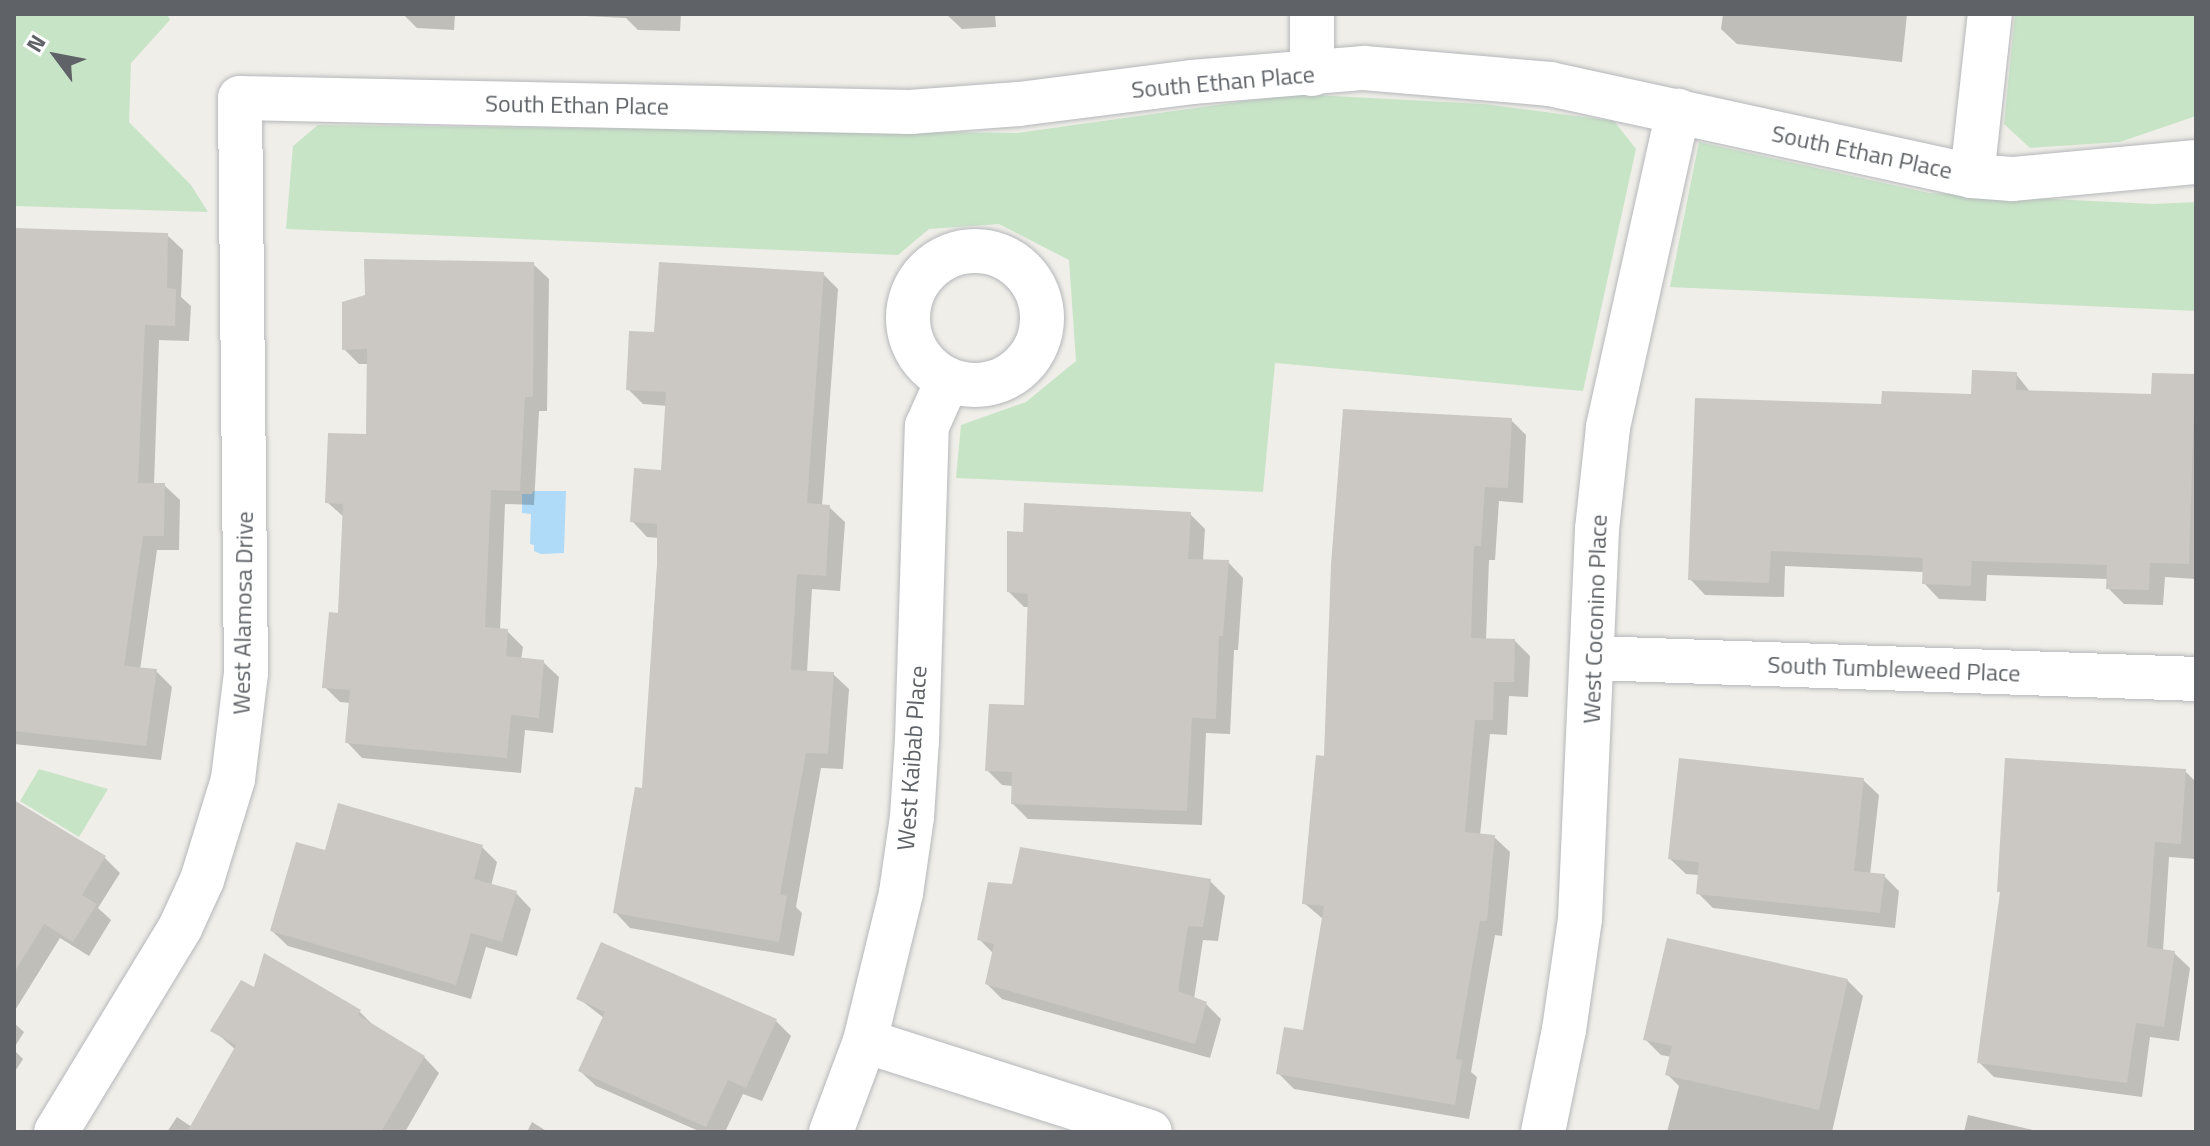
<!DOCTYPE html>
<style>
body{margin:0}
#map{position:relative;width:2210px;height:1146px;overflow:hidden;background:#efeee8;font-family:"Titillium Web",sans-serif}
div>[style]{position:absolute}
[style*='--x']{left:calc(var(--x)*1px);top:calc(var(--y)*1px);width:calc(var(--w)*1px);rotate:calc(var(--a)*1deg)}
.green>*{inset:0;background:#c8e4c7}
.water>*{inset:0;background:#b0dbf8}
.shadow>*{inset:0;background:#0003}
.building>*{inset:0;background:#cbc8c4}
.roads{filter:drop-shadow(0 0 2px #b5b7bb) drop-shadow(0 0 2px #b5b7bb)}
.minor>*{height:44px;margin:-22px;padding:0 22px;transform-origin:22px;border-radius:22px;background:#fff}
.minor>.ring{margin:-22px;padding:0;box-sizing:content-box;background:none;border:44px solid #fff;border-radius:50%}
span{translate:-50% -50%;white-space:nowrap;text-align:center;line-height:1.15;-webkit-text-stroke:6px #fff;paint-order:stroke}
.street-label{font-size:24px;color:#5f6266}
.frame{position:absolute;inset:0;border:16px solid #5f6266;pointer-events:none}
.north{position:absolute;left:16px;top:16px;width:80px;height:80px;-webkit-text-stroke:6px #fff;paint-order:stroke;rotate:302deg;font-size:22px;font-weight:700;line-height:32px;text-align:center;color:#5f6266}
.north::after{content:'';display:block;margin:auto;width:28px;height:36px;background:#5f6266;clip-path:polygon(50% 0,100% 100%,50% 72%,0 100%)}
</style>
<div id="map">
<div class="green">
<i style="clip-path:polygon(14px 14px,167px 14px,170px 20px,131px 63px,129px 122px,191px 185px,208px 212px,14px 206px)"></i>
<i style="clip-path:polygon(2015px 14px,2196px 14px,2196px 116px,2120px 142px,2030px 148px,2004px 124px)"></i>
<i style="clip-path:polygon(1295px 94px,1484px 104px,1614px 121px,1636px 149px,1583px 391px,1275px 363px,1263px 492px,956px 478px,961px 425px,1026px 402px,1076px 361px,1069px 260px,999px 224px,929px 229px,898px 255px,286px 229px,293px 146px,318px 125px,1017px 133px)"></i>
<i style="clip-path:polygon(1699px 142px,1929px 193px,2153px 204px,2196px 202px,2196px 311px,1670px 287px)"></i>
<i style="clip-path:polygon(39px 769px,108px 789px,79px 837px,20px 801px)"></i>
</div>
<div class="water">
<i style="clip-path:polygon(533px 491px,566px 491px,564px 553px,541px 554px,534px 551px,534px 545px,530px 544px,531px 514px,522px 513px,522px 494px,532px 494px)"></i>
</div>
<div class="shadow">
<i style="clip-path:polygon(370px 14px,455px 14px,454px 30px,417px 28px,404px 15px)"></i>
<i style="clip-path:polygon(544px 14px,681px 14px,680px 31px,638px 30px,626px 18px)"></i>
<i style="clip-path:polygon(946px 14px,995px 14px,996px 27px,962px 29px)"></i>
<i style="clip-path:polygon(1723px 14px,1907px 14px,1902px 62px,1737px 44px,1721px 29px)"></i>
<i style="clip-path:polygon(14px 230px,167px 235px,183px 250px,181px 297px,191px 306px,189px 341px,159px 340px,154px 485px,164px 485px,180px 500px,179px 550px,157px 550px,140px 670px,156px 671px,172px 687px,161px 760px,14px 744px)"></i>
<i style="clip-path:polygon(533px 264px,549px 279px,547px 411px,539px 411px,534px 505px,505px 504px,500px 631px,507px 631px,523px 647px,521px 660px,543px 662px,559px 677px,553px 733px,525px 730px,521px 773px,362px 758px,347px 742px,351px 703px,340px 702px,325px 687px,340px 615px,345px 518px,327px 502px,368px 436px,369px 364px,359px 364px,344px 349px)"></i>
<i style="clip-path:polygon(823px 274px,838px 289px,822px 506px,829px 507px,845px 522px,840px 591px,812px 589px,807px 672px,833px 674px,849px 689px,843px 769px,821px 768px,796px 907px,802px 913px,794px 956px,630px 928px,615px 912px,643px 791px,659px 538px,647px 537px,632px 521px,663px 472px,668px 406px,643px 404px,628px 389px,656px 334px)"></i>
<i style="clip-path:polygon(2016px 374px,2031px 393px,2153px 396px,2196px 378px,2196px 579px,2165px 577px,2163px 605px,2124px 604px,2108px 588px,2109px 579px,1987px 575px,1986px 601px,1939px 599px,1924px 583px,1924px 572px,1785px 566px,1784px 597px,1705px 595px,1690px 579px,1883px 406px,1973px 397px)"></i>
<i style="clip-path:polygon(1511px 420px,1526px 435px,1523px 503px,1499px 501px,1495px 560px,1489px 560px,1486px 640px,1515px 641px,1530px 656px,1528px 697px,1509px 696px,1507px 735px,1490px 734px,1480px 836px,1494px 837px,1510px 852px,1502px 936px,1495px 935px,1471px 1072px,1477px 1077px,1469px 1119px,1294px 1089px,1278px 1073px,1304px 1032px,1323px 919px,1304px 903px,1325px 758px)"></i>
<i style="clip-path:polygon(1190px 514px,1205px 529px,1203px 561px,1228px 562px,1243px 578px,1238px 650px,1234px 650px,1230px 734px,1206px 733px,1202px 825px,1028px 819px,1013px 804px,1013px 786px,1002px 785px,987px 770px,1026px 707px,1029px 607px,1024px 607px,1009px 592px,1024px 534px)"></i>
<i style="clip-path:polygon(2185px 771px,2196px 782px,2196px 859px,2169px 857px,2163px 951px,2174px 953px,2190px 968px,2179px 1041px,2150px 1037px,2142px 1097px,1994px 1077px,1979px 1062px,2002px 894px,1999px 891px)"></i>
<i style="clip-path:polygon(1863px 780px,1879px 795px,1870px 875px,1884px 876px,1899px 891px,1895px 928px,1713px 908px,1698px 893px,1699px 875px,1686px 874px,1670px 859px)"></i>
<i style="clip-path:polygon(14px 802px,105px 858px,120px 873px,98px 908px,111px 920px,89px 956px,60px 938px,14px 1012px)"></i>
<i style="clip-path:polygon(482px 847px,497px 862px,491px 886px,516px 893px,531px 909px,517px 956px,486px 947px,471px 999px,288px 946px,272px 931px,327px 852px)"></i>
<i style="clip-path:polygon(1210px 881px,1225px 896px,1218px 941px,1203px 940px,1194px 999px,1205px 1003px,1221px 1019px,1210px 1058px,1002px 999px,987px 984px,993px 953px,979px 939px,1014px 886px)"></i>
<i style="clip-path:polygon(1847px 980px,1863px 996px,1832px 1132px,1667px 1132px,1679px 1086px,1668px 1075px,1672px 1057px,1661px 1055px,1646px 1040px)"></i>
<i style="clip-path:polygon(255px 990px,359px 1011px,375px 1027px,424px 1057px,439px 1073px,405px 1132px,304px 1132px,236px 1050px,213px 1030px)"></i>
<i style="clip-path:polygon(578px 998px,776px 1021px,791px 1036px,762px 1101px,743px 1094px,725px 1132px,701px 1132px,596px 1086px,580px 1071px,604px 1018px)"></i>
<i style="clip-path:polygon(14px 1023px,24px 1032px,14px 1048px)"></i>
<i style="clip-path:polygon(14px 1050px,23px 1059px,14px 1073px)"></i>
<i style="clip-path:polygon(1968px 1115px,2041px 1132px,1964px 1132px)"></i>
<i style="clip-path:polygon(177px 1117px,199px 1132px,167px 1132px)"></i>
<i style="clip-path:polygon(532px 1122px,548px 1132px,527px 1132px)"></i>
</div>
<div class="building">
<i style="clip-path:polygon(14px 228px,168px 233px,167px 288px,176px 289px,175px 326px,145px 325px,138px 483px,165px 483px,164px 536px,143px 536px,124px 666px,157px 669px,146px 746px,14px 731px)"></i>
<i style="clip-path:polygon(364px 259px,534px 262px,533px 397px,525px 397px,520px 491px,491px 490px,485px 627px,508px 629px,506px 656px,544px 660px,539px 718px,511px 715px,507px 758px,345px 743px,350px 690px,322px 688px,329px 612px,338px 613px,343px 504px,325px 503px,328px 433px,366px 434px,367px 349px,342px 350px,342px 302px,365px 295px)"></i>
<i style="clip-path:polygon(659px 262px,824px 272px,807px 503px,830px 505px,826px 576px,797px 574px,791px 670px,834px 672px,828px 754px,806px 753px,780px 894px,787px 896px,779px 942px,613px 913px,635px 787px,642px 788px,657px 565px,657px 524px,630px 522px,634px 468px,661px 470px,666px 392px,626px 390px,629px 331px,654px 332px)"></i>
<i style="clip-path:polygon(1972px 370px,2017px 372px,2016px 390px,2151px 394px,2152px 373px,2195px 374px,2189px 564px,2150px 563px,2149px 590px,2106px 589px,2107px 565px,1972px 561px,1971px 586px,1922px 584px,1923px 558px,1771px 551px,1769px 583px,1688px 580px,1695px 398px,1881px 404px,1882px 391px,1971px 394px)"></i>
<i style="clip-path:polygon(1343px 409px,1512px 418px,1508px 488px,1485px 487px,1481px 546px,1474px 546px,1471px 638px,1515px 639px,1514px 682px,1494px 682px,1493px 720px,1475px 720px,1465px 832px,1495px 835px,1487px 921px,1480px 921px,1456px 1059px,1462px 1060px,1455px 1105px,1276px 1074px,1284px 1027px,1303px 1030px,1324px 906px,1302px 904px,1316px 755px,1324px 756px,1331px 565px)"></i>
<i style="clip-path:polygon(1024px 503px,1191px 512px,1188px 559px,1229px 560px,1223px 636px,1219px 636px,1216px 719px,1192px 718px,1187px 811px,1011px 804px,1012px 772px,985px 771px,989px 704px,1024px 705px,1028px 594px,1007px 592px,1007px 531px,1023px 532px)"></i>
<i style="clip-path:polygon(1679px 758px,1864px 778px,1854px 871px,1885px 874px,1880px 913px,1696px 894px,1699px 862px,1668px 859px)"></i>
<i style="clip-path:polygon(2005px 758px,2186px 769px,2181px 844px,2155px 842px,2147px 947px,2175px 951px,2164px 1027px,2136px 1023px,2127px 1083px,1977px 1063px,2000px 892px,1997px 892px)"></i>
<i style="clip-path:polygon(14px 800px,106px 856px,82px 895px,97px 904px,73px 942px,44px 924px,14px 973px)"></i>
<i style="clip-path:polygon(338px 803px,483px 845px,474px 879px,517px 891px,502px 942px,471px 933px,456px 985px,270px 931px,296px 842px,325px 850px)"></i>
<i style="clip-path:polygon(1020px 847px,1211px 879px,1203px 927px,1188px 926px,1178px 991px,1207px 1002px,1195px 1044px,985px 984px,994px 944px,977px 940px,988px 882px,1012px 884px)"></i>
<i style="clip-path:polygon(1667px 938px,1848px 979px,1819px 1110px,1665px 1075px,1672px 1046px,1643px 1040px)"></i>
<i style="clip-path:polygon(601px 942px,777px 1019px,746px 1088px,728px 1080px,706px 1127px,578px 1071px,605px 1012px,576px 999px)"></i>
<i style="clip-path:polygon(264px 953px,361px 1010px,358px 1015px,425px 1056px,381px 1132px,187px 1132px,236px 1045px,210px 1031px,241px 980px,254px 987px)"></i>
</div>
<div class="roads">
<div class="minor">
<i style="--x:1312;--y:74;--w:60;--a:-90"></i>
<i style="--x:1972;--y:176;--w:163;--a:-83.7"></i>
<i class="ring" style="left:908px;top:251px;width:90px;height:90px"></i>
<i style="--x:1593;--y:658;--w:603;--a:1.99"></i>
<i style="--x:865;--y:1041;--w:299;--a:17.7"></i>
<i style="--x:56;--y:1132;--w:239;--a:-58.7"></i>
<i style="--x:180;--y:928;--w:53;--a:-65.4"></i>
<i style="--x:202;--y:880;--w:106;--a:-72.9"></i>
<i style="--x:233;--y:779;--w:107;--a:-83"></i>
<i style="--x:246;--y:673;--w:575;--a:-90.6"></i>
<i style="--x:240;--y:98;--w:670;--a:1.2"></i>
<i style="--x:910;--y:112;--w:109;--a:-4.2"></i>
<i style="--x:1019;--y:104;--w:174;--a:-7.2"></i>
<i style="--x:1192;--y:82;--w:173;--a:-4.7"></i>
<i style="--x:1364;--y:68;--w:187;--a:4.9"></i>
<i style="--x:1550;--y:84;--w:432;--a:12.3"></i>
<i style="--x:1972;--y:176;--w:40;--a:4.3"></i>
<i style="--x:2012;--y:179;--w:185;--a:-5.3"></i>
<i style="--x:831;--y:1132;--w:97;--a:-69.5"></i>
<i style="--x:865;--y:1041;--w:152;--a:-76.3"></i>
<i style="--x:901;--y:893;--w:77;--a:-81.8"></i>
<i style="--x:912;--y:817;--w:77;--a:-86.3"></i>
<i style="--x:917;--y:740;--w:314;--a:-88.2"></i>
<i style="--x:927;--y:426;--w:51;--a:-65.9"></i>
<i style="--x:1543;--y:1132;--w:104;--a:-78.4"></i>
<i style="--x:1564;--y:1030;--w:112;--a:-81.8"></i>
<i style="--x:1580;--y:919;--w:390;--a:-87.5"></i>
<i style="--x:1597;--y:529;--w:103;--a:-83.8"></i>
<i style="--x:1608;--y:427;--w:324;--a:-77.5"></i>
</div>
</div>
<div class="street-label">
<span style="left:1223px;top:82px;rotate:-5deg">South Ethan Place</span>
<span style="left:577px;top:105px;rotate:1deg">South Ethan Place</span>
<span style="left:1862px;top:152px;rotate:12deg">South Ethan Place</span>
<span style="left:243px;top:613px;rotate:-89deg">West Alamosa Drive</span>
<span style="left:1595px;top:619px;rotate:-88deg">West Coconino Place</span>
<span style="left:1894px;top:669px;rotate:2deg">South Tumbleweed Place</span>
<span style="left:912px;top:758px;rotate:-86deg">West Kaibab Place</span>
</div>
<div class="frame"></div>
<div class="north">N</div>
</div>
